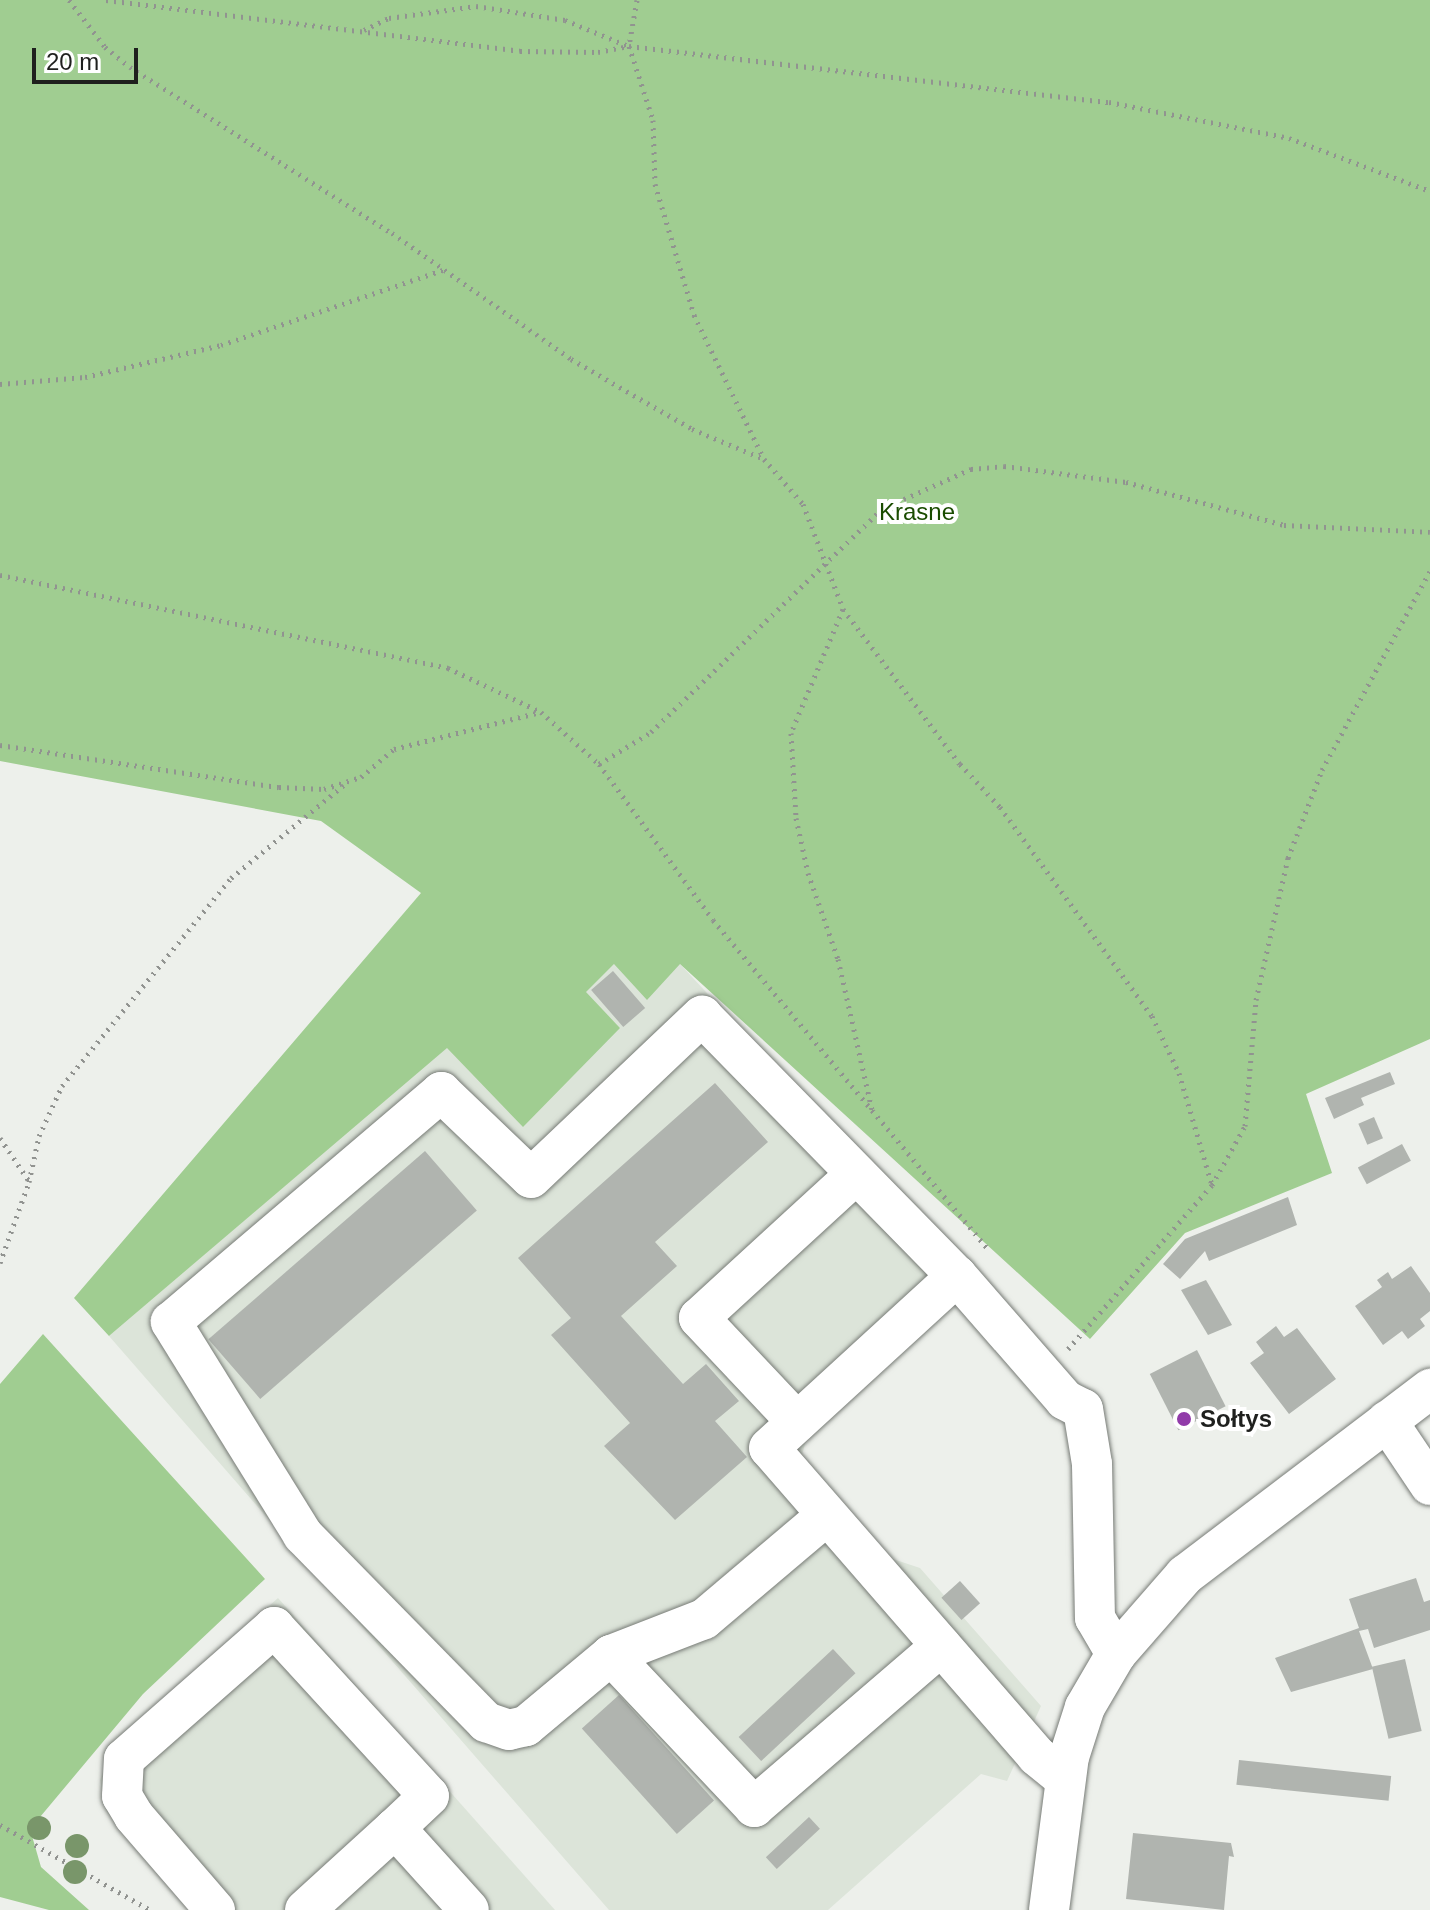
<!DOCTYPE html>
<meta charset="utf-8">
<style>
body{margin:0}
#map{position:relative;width:1430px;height:1910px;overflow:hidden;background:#edf0eb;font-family:Helvetica,sans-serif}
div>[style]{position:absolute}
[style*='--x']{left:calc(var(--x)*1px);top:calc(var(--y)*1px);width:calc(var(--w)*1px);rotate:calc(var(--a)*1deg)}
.built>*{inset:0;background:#dce4d9}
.green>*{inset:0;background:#a0cd91}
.building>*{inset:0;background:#b0b4af;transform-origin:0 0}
.path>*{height:5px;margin-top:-2.5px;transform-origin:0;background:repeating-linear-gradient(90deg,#919390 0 2px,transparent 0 8px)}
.roads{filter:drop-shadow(0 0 2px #777b76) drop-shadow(0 0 2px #777b76)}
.minor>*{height:40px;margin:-20px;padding:0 20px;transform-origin:20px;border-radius:20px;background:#fff}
.trees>*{width:24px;height:24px;margin:-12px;border-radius:50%;background:#79966a}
.dots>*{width:22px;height:22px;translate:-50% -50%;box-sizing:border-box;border:4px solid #fff;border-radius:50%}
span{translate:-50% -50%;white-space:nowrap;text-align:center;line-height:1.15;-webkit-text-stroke:8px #fff;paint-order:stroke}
.park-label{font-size:24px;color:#1a4c00}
.poi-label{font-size:24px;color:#1f201e;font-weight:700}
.left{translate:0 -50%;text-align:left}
.scale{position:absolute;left:32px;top:48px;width:106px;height:36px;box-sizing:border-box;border:4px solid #1f201e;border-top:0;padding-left:10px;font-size:24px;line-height:28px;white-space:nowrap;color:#1f201e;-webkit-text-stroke:6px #fff;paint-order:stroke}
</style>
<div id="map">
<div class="built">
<i style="clip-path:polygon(614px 964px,680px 964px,977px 1284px,808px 1433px,802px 1455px,809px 1473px,881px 1555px,920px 1568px,1041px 1706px,1007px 1781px,981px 1774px,828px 1910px,609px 1910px,109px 1336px,447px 1047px,620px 1028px,585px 992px)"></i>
<i style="clip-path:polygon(278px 1598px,555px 1910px,193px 1910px,117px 1825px,107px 1812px,100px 1780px,114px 1744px)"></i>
</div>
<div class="green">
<i style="clip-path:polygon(0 0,1430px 0,1430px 1039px,1306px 1094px,1332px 1173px,1185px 1233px,1090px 1339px,680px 964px,647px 1000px,614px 964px,586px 992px,620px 1028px,523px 1127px,447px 1048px,109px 1336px,74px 1298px,421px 893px,321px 821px,0 761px)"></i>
<i style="clip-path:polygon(43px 1334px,265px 1579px,143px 1694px,30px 1829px,41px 1867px,89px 1910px,49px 1910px,0 1897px,0 1384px)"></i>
</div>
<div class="building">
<i style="left:613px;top:971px;width:49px;height:29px;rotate:49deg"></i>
<i style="clip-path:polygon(1390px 1072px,1395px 1084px,1361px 1098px,1364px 1105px,1334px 1119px,1325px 1098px)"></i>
<i style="clip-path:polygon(715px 1083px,768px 1142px,655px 1242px,677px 1266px,621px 1316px,683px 1384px,706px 1364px,739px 1401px,715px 1421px,747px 1457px,675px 1520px,604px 1446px,630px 1423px,551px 1335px,571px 1318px,518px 1258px)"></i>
<i style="left:1374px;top:1117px;width:23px;height:17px;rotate:67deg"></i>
<i style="left:1402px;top:1144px;width:19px;height:50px;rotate:62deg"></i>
<i style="left:425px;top:1151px;width:79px;height:287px;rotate:49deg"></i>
<i style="clip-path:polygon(1288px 1197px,1297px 1225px,1209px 1261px,1205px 1251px,1180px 1279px,1163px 1264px,1185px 1239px)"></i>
<i style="clip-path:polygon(1411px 1266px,1430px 1293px,1430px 1311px,1420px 1319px,1425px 1326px,1408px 1339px,1402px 1331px,1383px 1345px,1355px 1306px,1382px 1287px,1377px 1280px,1388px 1272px,1392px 1279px)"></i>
<i style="clip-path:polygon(1206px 1280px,1232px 1325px,1208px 1335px,1181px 1290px)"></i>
<i style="clip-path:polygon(1276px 1326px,1284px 1337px,1297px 1328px,1336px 1379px,1289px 1414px,1250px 1363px,1264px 1353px,1256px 1342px)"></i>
<i style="left:1197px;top:1350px;width:63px;height:53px;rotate:63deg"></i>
<i style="clip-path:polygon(1416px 1578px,1424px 1602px,1430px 1600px,1430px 1630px,1374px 1648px,1368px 1629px,1359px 1631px,1373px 1669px,1291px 1692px,1275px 1658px,1359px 1628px,1349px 1599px)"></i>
<i style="left:960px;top:1581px;width:30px;height:25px;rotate:48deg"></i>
<i style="left:833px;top:1649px;width:33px;height:129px;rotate:47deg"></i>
<i style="left:1405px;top:1659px;width:74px;height:34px;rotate:77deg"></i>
<i style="left:619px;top:1695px;width:142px;height:50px;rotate:48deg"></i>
<i style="left:1239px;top:1760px;width:153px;height:25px;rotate:6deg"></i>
<i style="left:809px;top:1817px;width:16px;height:59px;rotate:47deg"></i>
<i style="clip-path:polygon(1133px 1833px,1231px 1843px,1234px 1857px,1229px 1856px,1224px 1910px,1126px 1899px)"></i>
</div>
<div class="path">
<i style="--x:69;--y:0;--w:59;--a:52.5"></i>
<i style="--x:105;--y:47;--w:32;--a:39"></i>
<i style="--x:130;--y:67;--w:310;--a:32.4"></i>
<i style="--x:392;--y:233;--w:219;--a:35.1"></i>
<i style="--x:571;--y:359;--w:140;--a:30"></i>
<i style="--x:692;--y:429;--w:78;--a:22.6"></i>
<i style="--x:106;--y:0;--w:417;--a:7"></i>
<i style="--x:520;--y:51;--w:78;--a:0.7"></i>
<i style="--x:598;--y:52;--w:32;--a:-11"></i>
<i style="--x:629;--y:46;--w:483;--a:6.7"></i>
<i style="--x:1109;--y:102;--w:184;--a:11.3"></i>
<i style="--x:1289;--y:138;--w:151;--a:20.6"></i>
<i style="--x:637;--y:0;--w:47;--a:99.9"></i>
<i style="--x:629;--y:46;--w:78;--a:72"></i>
<i style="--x:653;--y:120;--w:64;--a:88.2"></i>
<i style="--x:655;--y:184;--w:137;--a:73.4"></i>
<i style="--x:694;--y:315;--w:160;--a:64.1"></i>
<i style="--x:764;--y:459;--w:60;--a:49.1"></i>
<i style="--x:803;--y:504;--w:112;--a:69.1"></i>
<i style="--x:843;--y:609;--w:194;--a:53"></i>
<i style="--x:960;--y:764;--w:59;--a:47.1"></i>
<i style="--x:1000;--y:807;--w:258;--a:54"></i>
<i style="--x:1152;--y:1016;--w:63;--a:64.7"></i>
<i style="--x:1179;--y:1073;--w:117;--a:73.6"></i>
<i style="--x:364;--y:30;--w:28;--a:-26"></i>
<i style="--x:389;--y:18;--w:88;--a:-7.9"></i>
<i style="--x:476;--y:6;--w:90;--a:8.9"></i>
<i style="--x:565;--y:20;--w:68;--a:22.4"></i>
<i style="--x:0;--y:384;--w:85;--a:-4.7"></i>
<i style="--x:85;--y:377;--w:140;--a:-13.2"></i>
<i style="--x:221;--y:345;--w:237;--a:-18.7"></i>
<i style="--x:0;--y:575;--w:458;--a:11.7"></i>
<i style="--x:448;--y:668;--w:103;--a:25.3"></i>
<i style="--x:541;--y:712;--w:78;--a:41.9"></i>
<i style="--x:599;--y:764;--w:193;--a:53.8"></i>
<i style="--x:713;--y:920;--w:427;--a:50.1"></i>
<i style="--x:843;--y:609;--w:134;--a:112.8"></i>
<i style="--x:791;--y:733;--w:85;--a:86.6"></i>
<i style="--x:796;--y:818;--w:56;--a:77.7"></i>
<i style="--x:808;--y:873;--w:91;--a:70.8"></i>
<i style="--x:838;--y:959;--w:155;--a:77.3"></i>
<i style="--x:0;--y:745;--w:282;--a:8.6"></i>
<i style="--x:279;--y:787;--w:45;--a:2.5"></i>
<i style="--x:324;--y:789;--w:39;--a:-18"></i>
<i style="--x:361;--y:777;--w:43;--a:-40.3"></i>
<i style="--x:394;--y:749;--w:151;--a:-14.2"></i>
<i style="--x:599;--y:764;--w:61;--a:-31.6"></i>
<i style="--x:651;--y:732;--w:321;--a:-44"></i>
<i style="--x:882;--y:509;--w:98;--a:-24.2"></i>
<i style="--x:971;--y:469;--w:33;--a:-5"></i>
<i style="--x:1004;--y:466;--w:123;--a:7.5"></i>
<i style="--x:1126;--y:482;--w:164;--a:15.2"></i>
<i style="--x:1284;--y:525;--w:146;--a:2.7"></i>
<i style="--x:0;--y:1138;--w:52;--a:56"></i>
<i style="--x:0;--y:1263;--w:86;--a:-70.3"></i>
<i style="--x:29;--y:1182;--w:47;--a:-77.7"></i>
<i style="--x:39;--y:1136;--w:55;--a:-65.3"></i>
<i style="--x:62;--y:1086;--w:268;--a:-50.9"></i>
<i style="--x:231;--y:878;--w:146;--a:-39.5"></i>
<i style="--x:1068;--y:1349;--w:218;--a:-48.7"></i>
<i style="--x:1212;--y:1185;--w:68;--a:-60.8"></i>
<i style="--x:1245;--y:1126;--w:126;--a:-85"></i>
<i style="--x:1256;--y:1000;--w:146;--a:-77.3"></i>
<i style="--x:1288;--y:858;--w:94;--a:-68.9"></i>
<i style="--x:1322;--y:770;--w:226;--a:-61.5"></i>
<i style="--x:0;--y:1825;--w:172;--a:29.5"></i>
</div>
<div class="roads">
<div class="minor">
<i style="--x:1387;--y:1421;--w:77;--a:56.1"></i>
<i style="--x:797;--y:1422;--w:143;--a:-133.3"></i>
<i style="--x:699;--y:1318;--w:213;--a:-42.5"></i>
<i style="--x:826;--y:1516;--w:160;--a:139.8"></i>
<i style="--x:704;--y:1619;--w:100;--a:158.8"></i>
<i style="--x:611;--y:1655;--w:111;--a:140.1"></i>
<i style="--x:526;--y:1726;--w:17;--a:167"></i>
<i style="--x:509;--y:1730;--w:24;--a:-161"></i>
<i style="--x:486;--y:1722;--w:262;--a:-134.4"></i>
<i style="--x:303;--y:1535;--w:251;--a:-121.8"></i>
<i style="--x:171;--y:1322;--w:355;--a:-40.4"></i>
<i style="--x:441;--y:1092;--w:124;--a:43.7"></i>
<i style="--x:531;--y:1178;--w:236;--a:-43.5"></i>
<i style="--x:702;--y:1016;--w:364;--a:45.6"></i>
<i style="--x:611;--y:1655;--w:209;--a:46.7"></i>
<i style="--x:754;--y:1807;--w:247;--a:-40.7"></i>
<i style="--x:1064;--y:1778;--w:35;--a:-141"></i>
<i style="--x:1037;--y:1756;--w:408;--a:-131"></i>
<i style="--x:769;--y:1448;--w:255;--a:-42.5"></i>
<i style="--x:957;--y:1276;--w:164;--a:48.9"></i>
<i style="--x:1065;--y:1400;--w:20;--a:27"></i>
<i style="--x:1083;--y:1409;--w:56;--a:80.7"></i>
<i style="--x:1092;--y:1464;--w:154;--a:88.9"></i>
<i style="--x:1095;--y:1618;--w:42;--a:59.7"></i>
<i style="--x:215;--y:1910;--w:124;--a:-130.8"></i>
<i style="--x:134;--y:1816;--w:23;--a:-121"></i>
<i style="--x:122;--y:1796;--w:37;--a:-87"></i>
<i style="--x:124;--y:1759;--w:200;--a:-41.3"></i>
<i style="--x:274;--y:1627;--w:229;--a:47.5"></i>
<i style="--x:429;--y:1796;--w:47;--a:136.7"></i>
<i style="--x:305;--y:1910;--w:122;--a:-42.3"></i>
<i style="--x:395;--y:1828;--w:110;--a:47.9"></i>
<i style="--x:1049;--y:1910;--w:154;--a:-82.6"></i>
<i style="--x:1069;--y:1757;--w:52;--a:-72.3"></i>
<i style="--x:1085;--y:1707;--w:61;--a:-59.7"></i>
<i style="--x:1116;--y:1654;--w:105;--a:-48.9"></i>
<i style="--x:1185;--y:1575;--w:308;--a:-37.2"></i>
</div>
</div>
<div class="trees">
<i style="left:39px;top:1828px"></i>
<i style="left:77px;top:1846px"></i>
<i style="left:75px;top:1872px"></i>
</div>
<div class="dots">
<i style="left:1184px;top:1419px;background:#913ba9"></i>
</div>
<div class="park-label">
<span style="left:917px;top:512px">Krasne</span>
</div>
<div class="poi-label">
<span class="left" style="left:1200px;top:1419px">Sołtys</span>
</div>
<div class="scale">20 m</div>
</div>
